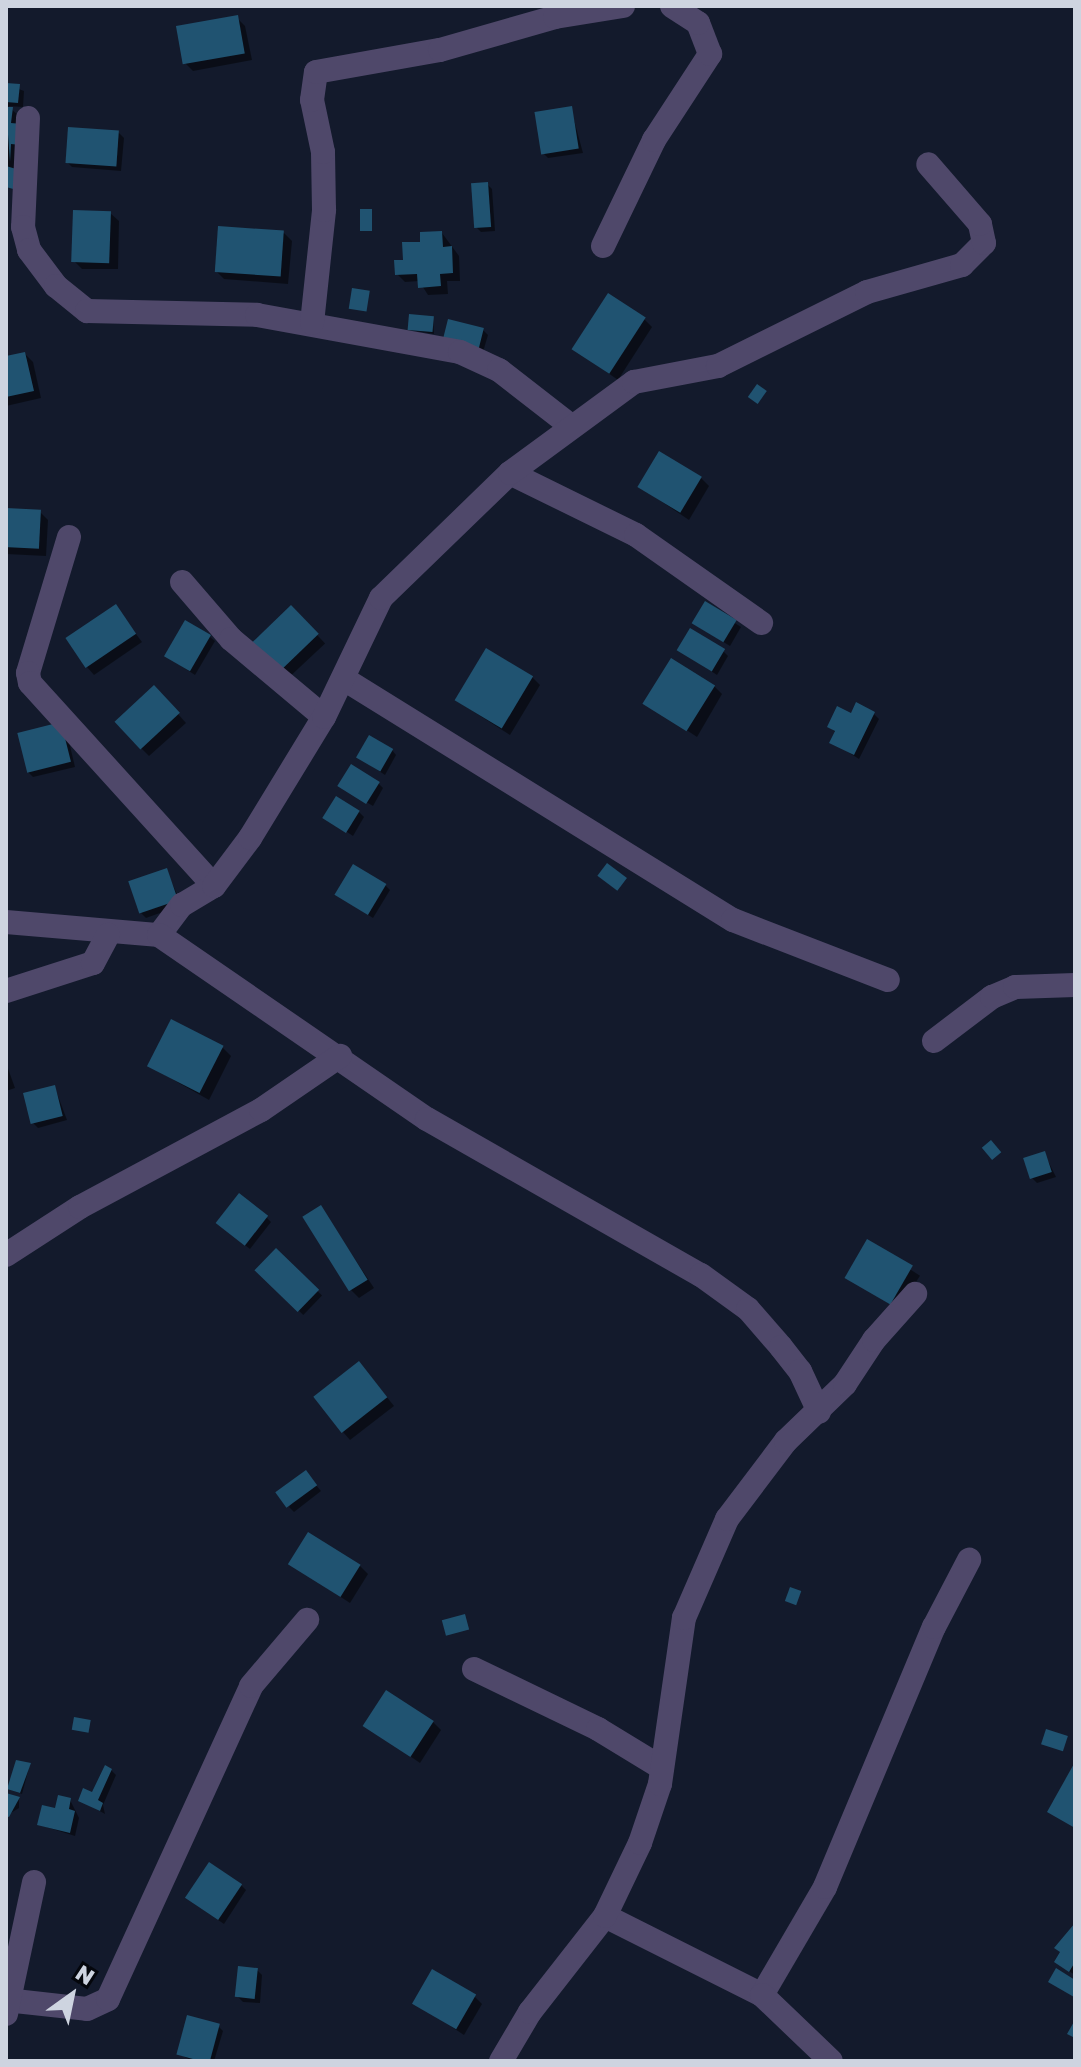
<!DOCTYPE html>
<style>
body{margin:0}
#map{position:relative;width:1081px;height:2067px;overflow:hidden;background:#131a2c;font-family:"Golos Text",sans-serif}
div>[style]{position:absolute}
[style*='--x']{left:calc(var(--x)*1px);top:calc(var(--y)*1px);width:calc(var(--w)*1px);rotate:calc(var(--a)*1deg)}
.shadow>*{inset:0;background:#0007;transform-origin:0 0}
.building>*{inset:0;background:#205371;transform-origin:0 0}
.minor>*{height:24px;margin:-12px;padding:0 12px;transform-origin:12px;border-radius:12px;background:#4f486a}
span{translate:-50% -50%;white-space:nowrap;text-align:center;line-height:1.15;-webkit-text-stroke:6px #04060c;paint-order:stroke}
.frame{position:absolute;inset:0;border:8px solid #ced4e0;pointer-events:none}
.north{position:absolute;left:32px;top:1955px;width:80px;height:80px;-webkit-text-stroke:6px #04060c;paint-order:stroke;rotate:33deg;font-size:22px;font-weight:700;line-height:32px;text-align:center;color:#ced4e0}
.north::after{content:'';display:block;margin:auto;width:28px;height:36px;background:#ced4e0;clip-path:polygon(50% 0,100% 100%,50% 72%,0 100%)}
</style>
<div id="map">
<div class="shadow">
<i style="clip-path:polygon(237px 18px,245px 26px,252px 60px,193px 71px,185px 63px)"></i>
<i style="clip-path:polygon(6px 84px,24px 91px,23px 107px,8px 106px,20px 117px,22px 172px,6px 187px)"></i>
<i style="clip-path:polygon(571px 109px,583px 153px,548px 158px,543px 153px)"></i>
<i style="clip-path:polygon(119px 133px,124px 138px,121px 171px,72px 167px,67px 162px)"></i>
<i style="clip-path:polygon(487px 184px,492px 189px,495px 231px,481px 232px,476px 227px)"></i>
<i style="clip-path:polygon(110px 213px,119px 221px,118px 269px,82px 269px,74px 261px)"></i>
<i style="clip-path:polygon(284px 233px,292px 241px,288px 284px,224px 279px,216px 271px)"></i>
<i style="clip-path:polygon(442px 233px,459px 256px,460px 281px,447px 281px,448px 294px,428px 295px,419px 281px,405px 282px,397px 274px)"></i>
<i style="clip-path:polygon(433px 318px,434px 334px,410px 330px)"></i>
<i style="clip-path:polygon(644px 319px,652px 327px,618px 380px,574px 349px)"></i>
<i style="clip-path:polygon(483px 330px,488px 335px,483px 352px,450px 343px)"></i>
<i style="clip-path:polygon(25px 354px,33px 362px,41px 398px,6px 406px,6px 358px)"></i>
<i style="clip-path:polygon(701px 478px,709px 486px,689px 520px,640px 487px)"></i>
<i style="clip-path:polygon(6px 510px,40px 512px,48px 520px,46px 556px,6px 554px)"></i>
<i style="clip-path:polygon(705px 604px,741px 627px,730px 646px,699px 627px)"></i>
<i style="clip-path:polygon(115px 606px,142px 642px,94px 675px,87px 667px)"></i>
<i style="left:291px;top:607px;width:50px;height:54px;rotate:47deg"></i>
<i style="clip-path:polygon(210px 637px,215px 641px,195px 675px,166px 656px)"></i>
<i style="clip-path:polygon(679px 650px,723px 651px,728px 656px,717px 675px)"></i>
<i style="clip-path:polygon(532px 677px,540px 685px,510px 735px,457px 701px)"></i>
<i style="clip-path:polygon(714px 686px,722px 694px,697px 737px,646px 703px)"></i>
<i style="clip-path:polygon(162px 696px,186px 723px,149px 756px,141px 748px)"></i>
<i style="clip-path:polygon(874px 714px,879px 719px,859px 759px,832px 742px,836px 733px,830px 727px,852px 716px)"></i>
<i style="clip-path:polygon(66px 729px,75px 767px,33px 777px,28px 772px)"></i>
<i style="clip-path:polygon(392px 750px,396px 755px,385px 775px,358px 757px)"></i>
<i style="clip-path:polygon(378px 783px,383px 788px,373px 806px,346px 790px)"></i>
<i style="clip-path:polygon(359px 812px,364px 817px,353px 836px,326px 818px)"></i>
<i style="clip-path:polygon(166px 870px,182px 905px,146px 918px,141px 913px)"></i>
<i style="clip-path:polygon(385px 885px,390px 890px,373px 918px,337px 895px)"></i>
<i style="clip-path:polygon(223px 1048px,231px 1056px,209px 1100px,149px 1066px)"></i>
<i style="clip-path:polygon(6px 1063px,15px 1088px,6px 1091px)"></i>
<i style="clip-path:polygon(55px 1088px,67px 1120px,38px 1128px,33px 1123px)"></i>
<i style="clip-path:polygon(1044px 1153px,1056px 1177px,1037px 1183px,1032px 1178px)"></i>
<i style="clip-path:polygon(321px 1208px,374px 1288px,359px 1298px,351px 1290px)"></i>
<i style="clip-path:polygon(266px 1217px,271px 1222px,250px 1249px,223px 1228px)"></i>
<i style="left:868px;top:1242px;width:62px;height:40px;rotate:33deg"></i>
<i style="left:276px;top:1251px;width:64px;height:27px;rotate:44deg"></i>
<i style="clip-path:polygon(367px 1372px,394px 1406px,350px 1440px,343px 1432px)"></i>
<i style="clip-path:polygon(310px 1478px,321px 1491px,294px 1512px,289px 1507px)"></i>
<i style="clip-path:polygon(290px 1564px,360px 1566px,368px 1574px,350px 1603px)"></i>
<i style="clip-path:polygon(433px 1722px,441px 1730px,420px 1763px,366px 1726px)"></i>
<i style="clip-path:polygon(30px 1764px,22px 1794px,11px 1790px)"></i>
<i style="clip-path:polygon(111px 1770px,116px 1775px,103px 1805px,105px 1814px,80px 1800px,93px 1795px)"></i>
<i style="clip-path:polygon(19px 1799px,19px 1808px,6px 1816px,6px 1802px)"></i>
<i style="clip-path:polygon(70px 1800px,79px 1818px,75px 1836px,40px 1825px)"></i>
<i style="clip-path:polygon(241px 1885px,246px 1890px,224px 1924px,193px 1903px)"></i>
<i style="clip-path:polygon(1075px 1926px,1075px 1975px,1061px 1966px)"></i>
<i style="clip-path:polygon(257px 1970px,262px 1975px,260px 2003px,243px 2002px,238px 1997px)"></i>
<i style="clip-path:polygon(474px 1996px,482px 2004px,464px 2035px,415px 2003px)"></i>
<i style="clip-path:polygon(218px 2026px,223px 2031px,214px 2061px,192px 2061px,178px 2053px)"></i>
</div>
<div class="building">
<i style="left:238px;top:15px;width:39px;height:63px;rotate:80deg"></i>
<i style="clip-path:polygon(6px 83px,20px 84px,18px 103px,6px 102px)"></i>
<i style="left:572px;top:106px;width:43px;height:38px;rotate:81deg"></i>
<i style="clip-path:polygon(6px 107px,13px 107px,11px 123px,22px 124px,21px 145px,11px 144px,10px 162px)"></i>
<i style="left:68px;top:127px;width:51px;height:36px;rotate:4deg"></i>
<i style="clip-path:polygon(6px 166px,23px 171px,17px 190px,6px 187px)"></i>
<i style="left:488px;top:182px;width:45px;height:17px;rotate:86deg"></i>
<i style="left:360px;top:209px;width:12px;height:22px"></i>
<i style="left:73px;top:210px;width:38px;height:52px;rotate:2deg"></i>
<i style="left:218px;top:226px;width:66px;height:46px;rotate:4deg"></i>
<i style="clip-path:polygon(442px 231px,443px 247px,452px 246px,453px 273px,440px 274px,441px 286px,418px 288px,417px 274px,395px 275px,394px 260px,403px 260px,402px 242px,420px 242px,420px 232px)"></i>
<i style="left:352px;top:288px;width:18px;height:21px;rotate:9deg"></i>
<i style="left:608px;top:293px;width:45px;height:67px;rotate:33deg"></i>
<i style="left:409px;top:314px;width:25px;height:16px;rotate:5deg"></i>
<i style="left:448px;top:319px;width:37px;height:21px;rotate:14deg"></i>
<i style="clip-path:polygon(25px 352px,34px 391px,6px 397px,6px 356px)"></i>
<i style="left:757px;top:384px;width:12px;height:16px;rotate:35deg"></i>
<i style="left:659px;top:451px;width:50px;height:42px;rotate:31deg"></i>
<i style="left:6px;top:508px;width:35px;height:39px;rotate:3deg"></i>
<i style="left:705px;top:601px;width:37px;height:26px;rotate:31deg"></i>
<i style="left:116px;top:604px;width:36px;height:61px;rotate:56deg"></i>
<i style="left:291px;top:605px;width:40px;height:57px;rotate:46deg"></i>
<i style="left:185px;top:620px;width:30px;height:42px;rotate:30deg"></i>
<i style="left:690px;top:628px;width:41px;height:26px;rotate:31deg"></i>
<i style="left:486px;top:648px;width:55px;height:61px;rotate:31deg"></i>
<i style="left:671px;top:658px;width:52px;height:54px;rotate:32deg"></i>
<i style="left:154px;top:685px;width:38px;height:54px;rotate:47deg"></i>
<i style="clip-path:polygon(856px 702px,875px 712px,854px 755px,829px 743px,835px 731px,827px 727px,837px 706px,851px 713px)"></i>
<i style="left:61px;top:722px;width:41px;height:45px;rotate:76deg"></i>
<i style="left:369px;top:735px;width:28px;height:26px;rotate:30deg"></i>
<i style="left:351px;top:764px;width:34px;height:26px;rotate:32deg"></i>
<i style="left:336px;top:796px;width:28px;height:26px;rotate:32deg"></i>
<i style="left:607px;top:863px;width:25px;height:16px;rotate:37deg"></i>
<i style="left:353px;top:864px;width:39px;height:36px;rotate:31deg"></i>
<i style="left:167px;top:868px;width:34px;height:41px;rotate:71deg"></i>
<i style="left:171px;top:1019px;width:59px;height:53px;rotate:27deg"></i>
<i style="left:55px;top:1085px;width:32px;height:33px;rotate:76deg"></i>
<i style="left:991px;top:1140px;width:16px;height:12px;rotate:50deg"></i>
<i style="left:1045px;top:1151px;width:22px;height:23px;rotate:72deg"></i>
<i style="left:239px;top:1193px;width:37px;height:38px;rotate:38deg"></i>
<i style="left:321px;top:1205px;width:88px;height:22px;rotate:58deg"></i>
<i style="left:867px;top:1239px;width:53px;height:45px;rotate:30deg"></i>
<i style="left:276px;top:1248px;width:60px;height:31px;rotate:44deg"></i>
<i style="left:359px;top:1361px;width:46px;height:58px;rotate:52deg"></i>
<i style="left:306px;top:1470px;width:19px;height:38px;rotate:54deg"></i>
<i style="left:308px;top:1532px;width:62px;height:38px;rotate:32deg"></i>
<i style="left:790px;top:1587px;width:12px;height:15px;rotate:20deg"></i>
<i style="left:465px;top:1614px;width:16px;height:24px;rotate:75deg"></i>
<i style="left:386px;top:1690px;width:57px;height:43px;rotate:33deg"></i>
<i style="left:74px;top:1717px;width:17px;height:13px;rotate:10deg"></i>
<i style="left:1046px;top:1729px;width:23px;height:16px;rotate:18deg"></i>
<i style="clip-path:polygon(16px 1760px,31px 1763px,20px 1793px,7px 1789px)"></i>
<i style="clip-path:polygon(1075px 1762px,1075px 1828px,1047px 1812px)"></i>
<i style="clip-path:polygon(105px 1765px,112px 1769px,98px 1800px,103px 1803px,100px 1811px,78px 1801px,83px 1788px,92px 1792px)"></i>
<i style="clip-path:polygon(6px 1793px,20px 1797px,9px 1817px,6px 1816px)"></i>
<i style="clip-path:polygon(58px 1795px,71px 1798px,69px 1809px,75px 1811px,70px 1833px,37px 1825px,42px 1805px,55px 1808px)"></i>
<i style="left:209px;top:1862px;width:40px;height:43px;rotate:34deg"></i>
<i style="clip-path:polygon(1075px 1923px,1075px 1962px,1069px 1972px,1054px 1962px,1060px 1952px,1054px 1948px)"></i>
<i style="left:238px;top:1966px;width:20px;height:31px;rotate:6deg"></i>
<i style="clip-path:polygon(1056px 1968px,1075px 1980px,1074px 1997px,1048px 1982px)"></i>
<i style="left:432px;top:1969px;width:51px;height:40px;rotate:30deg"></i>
<i style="left:187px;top:2015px;width:34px;height:41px;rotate:15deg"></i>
<i style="clip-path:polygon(1075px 2020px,1075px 2038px,1067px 2034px)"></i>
</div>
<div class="minor">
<i style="--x:28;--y:118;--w:109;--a:92.6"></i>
<i style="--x:23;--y:227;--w:24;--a:75"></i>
<i style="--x:29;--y:250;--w:45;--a:53.1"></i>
<i style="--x:56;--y:286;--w:40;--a:39"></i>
<i style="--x:87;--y:311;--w:170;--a:1.3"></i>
<i style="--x:257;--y:315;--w:206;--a:10.3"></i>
<i style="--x:460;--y:352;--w:43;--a:24.8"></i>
<i style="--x:499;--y:370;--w:90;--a:37.8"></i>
<i style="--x:603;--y:246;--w:118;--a:-64.3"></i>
<i style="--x:654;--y:140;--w:103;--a:-56.9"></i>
<i style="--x:710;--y:54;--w:33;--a:-111"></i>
<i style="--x:698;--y:23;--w:31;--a:-147"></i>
<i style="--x:312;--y:323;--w:114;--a:-83.9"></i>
<i style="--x:324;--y:210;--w:58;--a:-91"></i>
<i style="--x:323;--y:152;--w:53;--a:-101.9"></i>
<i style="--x:312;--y:100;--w:28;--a:-82"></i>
<i style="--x:316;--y:72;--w:126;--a:-10.1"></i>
<i style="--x:440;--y:50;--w:120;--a:-16"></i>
<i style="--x:555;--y:17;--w:69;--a:-9.2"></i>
<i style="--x:510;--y:473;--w:140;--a:26.2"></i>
<i style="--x:636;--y:535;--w:153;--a:35.1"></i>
<i style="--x:69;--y:537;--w:142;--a:106.8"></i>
<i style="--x:28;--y:673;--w:10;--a:79"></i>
<i style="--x:30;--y:683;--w:274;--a:47.8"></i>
<i style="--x:182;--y:582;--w:75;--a:49.3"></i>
<i style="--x:231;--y:639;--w:121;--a:40"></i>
<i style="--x:344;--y:679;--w:458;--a:31.8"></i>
<i style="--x:733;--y:920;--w:166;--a:21.2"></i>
<i style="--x:6;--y:922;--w:154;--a:4.9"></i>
<i style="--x:159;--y:935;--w:38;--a:-53"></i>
<i style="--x:182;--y:905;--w:37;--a:-31"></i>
<i style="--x:214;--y:886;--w:60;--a:-53.1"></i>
<i style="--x:250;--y:838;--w:142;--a:-58.6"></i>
<i style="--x:324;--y:717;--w:132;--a:-64.4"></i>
<i style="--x:381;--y:598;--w:180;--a:-44.1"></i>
<i style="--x:510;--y:473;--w:154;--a:-36.3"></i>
<i style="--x:634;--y:382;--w:86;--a:-10.8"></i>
<i style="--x:718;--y:366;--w:166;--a:-26.4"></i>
<i style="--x:867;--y:292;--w:99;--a:-15.9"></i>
<i style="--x:962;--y:265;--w:31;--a:-45"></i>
<i style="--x:984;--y:243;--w:19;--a:-102"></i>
<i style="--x:980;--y:224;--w:79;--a:-130.9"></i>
<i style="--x:159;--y:935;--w:325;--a:34.5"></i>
<i style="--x:427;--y:1119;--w:315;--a:29.7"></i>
<i style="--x:701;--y:1275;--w:58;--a:35.9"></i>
<i style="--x:748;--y:1309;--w:50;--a:49"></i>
<i style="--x:781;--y:1347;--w:31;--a:52"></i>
<i style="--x:800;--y:1371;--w:45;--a:65.1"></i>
<i style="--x:6;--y:991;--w:91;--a:-17.8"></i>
<i style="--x:93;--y:963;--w:32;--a:-62"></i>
<i style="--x:934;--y:1041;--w:73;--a:-37.2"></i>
<i style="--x:992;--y:997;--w:25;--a:-23"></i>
<i style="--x:1015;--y:987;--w:60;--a:-1.9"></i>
<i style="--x:6;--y:1255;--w:88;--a:-33"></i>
<i style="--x:80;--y:1207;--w:205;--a:-28.2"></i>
<i style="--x:261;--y:1110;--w:96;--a:-34.4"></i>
<i style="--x:474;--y:1669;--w:138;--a:25.8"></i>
<i style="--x:598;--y:1729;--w:75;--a:31.4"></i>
<i style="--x:605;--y:1916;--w:176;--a:26.7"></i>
<i style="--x:762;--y:1995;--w:125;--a:-59.7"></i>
<i style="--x:825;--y:1887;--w:282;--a:-67.3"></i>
<i style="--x:934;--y:1627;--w:76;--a:-62.4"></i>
<i style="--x:762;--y:1995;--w:95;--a:43.7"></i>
<i style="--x:6;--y:2000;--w:81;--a:6.3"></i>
<i style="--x:87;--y:2009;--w:23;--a:-25"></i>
<i style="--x:108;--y:1999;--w:344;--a:-65.4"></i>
<i style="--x:251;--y:1686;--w:87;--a:-49.7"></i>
<i style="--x:6;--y:2014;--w:135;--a:-78"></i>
<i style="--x:501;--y:2061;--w:57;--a:-59.4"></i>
<i style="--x:530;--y:2012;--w:122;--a:-52"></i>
<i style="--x:605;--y:1916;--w:81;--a:-64.4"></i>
<i style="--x:640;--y:1843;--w:62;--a:-71.3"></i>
<i style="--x:660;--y:1784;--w:168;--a:-81.8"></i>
<i style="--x:684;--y:1618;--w:108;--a:-66.5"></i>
<i style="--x:727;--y:1519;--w:98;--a:-52.9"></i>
<i style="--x:786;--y:1441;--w:82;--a:-44"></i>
<i style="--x:845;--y:1384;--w:53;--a:-56.6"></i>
<i style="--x:874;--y:1340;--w:62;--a:-48.3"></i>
</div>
<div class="frame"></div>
<div class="north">N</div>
</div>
